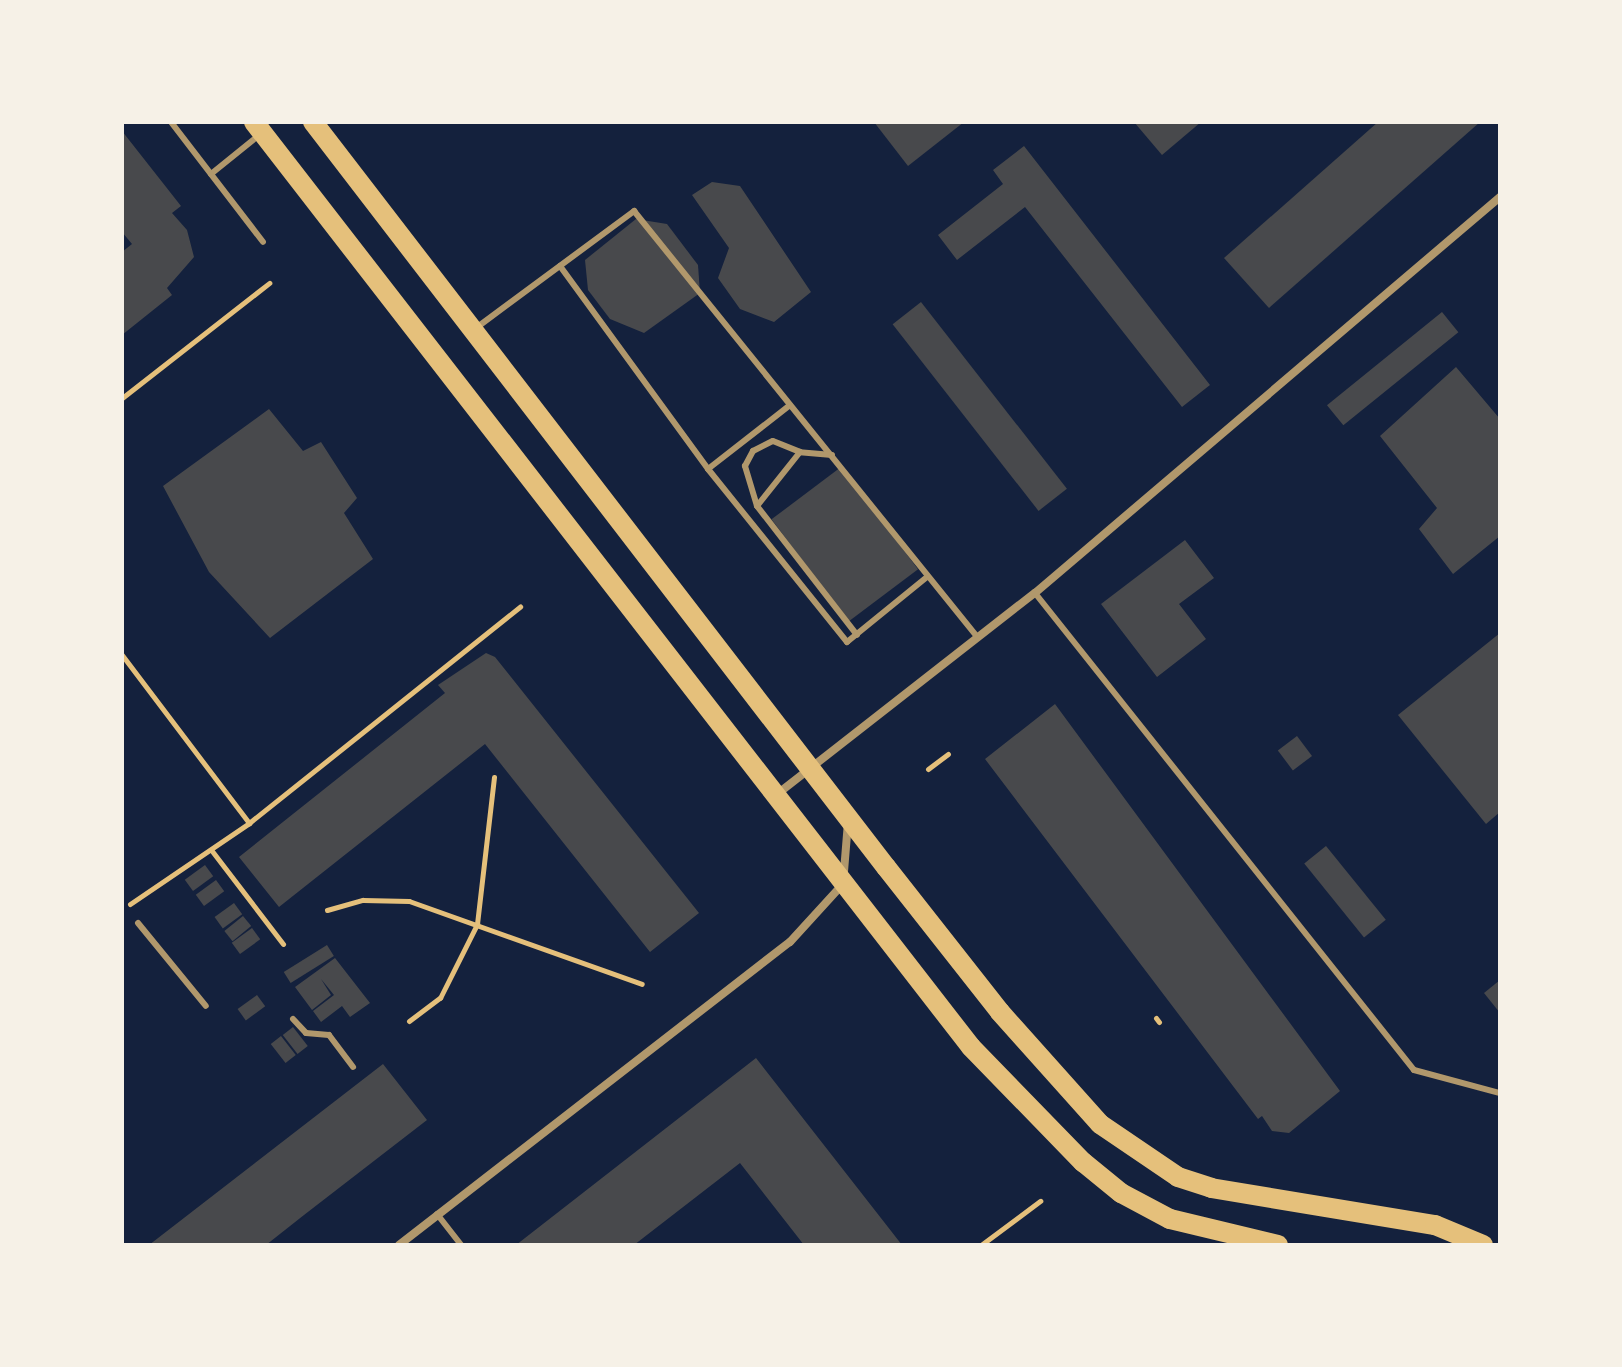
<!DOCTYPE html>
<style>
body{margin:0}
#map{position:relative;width:1622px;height:1367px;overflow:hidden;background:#14213d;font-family:"Source Sans 3",sans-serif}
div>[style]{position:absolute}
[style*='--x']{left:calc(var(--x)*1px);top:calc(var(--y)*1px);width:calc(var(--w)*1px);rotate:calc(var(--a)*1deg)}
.building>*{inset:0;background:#48494c;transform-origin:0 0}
.path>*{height:5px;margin:-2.5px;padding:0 2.5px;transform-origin:2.5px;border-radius:2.5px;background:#e5c07b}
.service>*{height:6px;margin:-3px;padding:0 3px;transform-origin:3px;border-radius:3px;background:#b1986c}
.minor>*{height:8px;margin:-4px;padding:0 4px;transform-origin:4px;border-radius:4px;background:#b1986c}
.primary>*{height:20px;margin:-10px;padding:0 10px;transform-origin:10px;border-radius:10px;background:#e5c07b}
span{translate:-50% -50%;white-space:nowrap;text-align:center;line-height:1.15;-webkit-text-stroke:7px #f6f1e7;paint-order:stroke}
.frame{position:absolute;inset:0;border:124px solid #f6f1e7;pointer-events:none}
</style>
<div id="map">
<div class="building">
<i style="clip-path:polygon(874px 122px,964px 122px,908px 166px)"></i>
<i style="clip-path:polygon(1134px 122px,1201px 122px,1162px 155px)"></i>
<i style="clip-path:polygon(1378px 122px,1480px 122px,1269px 308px,1224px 258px)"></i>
<i style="clip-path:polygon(122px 131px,181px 206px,172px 213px,187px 230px,194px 257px,167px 288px,172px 295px,122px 335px,122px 252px,132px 244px,122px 232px)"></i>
<i style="clip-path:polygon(1024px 146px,1210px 385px,1182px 407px,1025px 207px,957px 260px,938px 235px,1003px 184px,993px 170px)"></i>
<i style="clip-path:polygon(712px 182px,740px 186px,811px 292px,774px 322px,740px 309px,718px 278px,729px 248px,692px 195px)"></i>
<i style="clip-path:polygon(636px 219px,667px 224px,698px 265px,700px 293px,644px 333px,610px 319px,588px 290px,585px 260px)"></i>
<i style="left:921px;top:302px;width:237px;height:36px;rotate:52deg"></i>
<i style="left:1442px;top:312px;width:26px;height:148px;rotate:51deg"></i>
<i style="clip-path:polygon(1456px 367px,1500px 419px,1500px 536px,1453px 574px,1419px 529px,1437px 508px,1380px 436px)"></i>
<i style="clip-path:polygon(269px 409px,303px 451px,321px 442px,357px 498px,344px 513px,373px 559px,270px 638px,209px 572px,163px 486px)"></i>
<i style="left:841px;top:467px;width:128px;height:87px;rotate:53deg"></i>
<i style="clip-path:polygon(1185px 540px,1214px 578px,1179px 604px,1206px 639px,1157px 677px,1101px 604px)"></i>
<i style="clip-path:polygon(1500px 633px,1500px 812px,1486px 824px,1398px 715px)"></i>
<i style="clip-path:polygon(486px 653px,495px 657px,699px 913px,650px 952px,485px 744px,279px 907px,239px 857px,445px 693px,438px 685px)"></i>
<i style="clip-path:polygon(1055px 704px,1340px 1091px,1289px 1133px,1272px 1131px,1262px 1116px,1258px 1119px,985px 759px)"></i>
<i style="left:1297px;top:736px;width:25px;height:24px;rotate:53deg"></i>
<i style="left:1326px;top:846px;width:95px;height:28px;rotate:51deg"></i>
<i style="left:205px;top:865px;width:14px;height:25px;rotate:54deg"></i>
<i style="left:216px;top:880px;width:14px;height:25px;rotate:54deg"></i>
<i style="left:234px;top:903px;width:14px;height:24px;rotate:54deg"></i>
<i style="left:243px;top:916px;width:13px;height:24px;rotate:51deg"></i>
<i style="left:252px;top:928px;width:14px;height:25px;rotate:54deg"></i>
<i style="left:327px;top:945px;width:13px;height:51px;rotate:58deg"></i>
<i style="clip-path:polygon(335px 958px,370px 1003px,350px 1017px,342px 1006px,321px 1022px,313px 1011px,334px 995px,321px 979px,331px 995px,312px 1010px,295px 987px)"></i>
<i style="clip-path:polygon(1500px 980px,1500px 1013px,1484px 993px)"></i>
<i style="left:257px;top:995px;width:14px;height:24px;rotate:54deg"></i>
<i style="left:293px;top:1027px;width:24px;height:13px;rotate:52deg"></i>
<i style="left:281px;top:1036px;width:24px;height:13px;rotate:52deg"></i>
<i style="clip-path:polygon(756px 1058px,902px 1245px,804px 1245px,740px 1163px,634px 1245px,516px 1245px)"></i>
<i style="clip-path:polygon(383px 1064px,427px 1120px,304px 1215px,266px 1245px,149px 1245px)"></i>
</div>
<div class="path">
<i style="--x:122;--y:398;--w:187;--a:-38"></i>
<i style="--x:122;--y:655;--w:211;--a:52.9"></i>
<i style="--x:928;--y:769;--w:25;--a:-37"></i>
<i style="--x:212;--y:851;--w:117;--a:52.6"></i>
<i style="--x:130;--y:904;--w:144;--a:-34.2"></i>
<i style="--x:249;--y:823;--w:347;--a:-38.6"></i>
<i style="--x:327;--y:910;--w:37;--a:-16"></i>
<i style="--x:363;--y:900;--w:46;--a:1.2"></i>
<i style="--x:409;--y:901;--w:247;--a:19.6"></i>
<i style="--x:1156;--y:1018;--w:5;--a:53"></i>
<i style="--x:409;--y:1021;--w:39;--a:-37"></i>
<i style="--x:440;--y:998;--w:83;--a:-63.4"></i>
<i style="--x:477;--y:924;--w:148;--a:-83.4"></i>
<i style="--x:981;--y:1245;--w:74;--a:-36.7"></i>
</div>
<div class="service">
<i style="--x:171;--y:122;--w:151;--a:52.5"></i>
<i style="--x:211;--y:174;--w:60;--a:-39"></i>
<i style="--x:560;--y:266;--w:251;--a:53.9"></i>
<i style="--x:708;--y:469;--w:222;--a:51.2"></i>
<i style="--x:847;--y:642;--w:103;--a:-39.1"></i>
<i style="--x:476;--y:328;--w:197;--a:-36.5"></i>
<i style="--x:634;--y:211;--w:548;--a:51.14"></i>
<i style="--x:832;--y:455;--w:32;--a:-175"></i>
<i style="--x:800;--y:452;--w:69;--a:128.5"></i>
<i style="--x:757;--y:506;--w:163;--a:52.2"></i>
<i style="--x:708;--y:469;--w:103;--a:-37.9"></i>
<i style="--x:757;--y:506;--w:42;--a:-106.7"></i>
<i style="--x:745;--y:466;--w:17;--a:-62"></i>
<i style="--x:753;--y:451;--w:22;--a:-27"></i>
<i style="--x:773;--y:441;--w:29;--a:22"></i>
<i style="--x:1035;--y:593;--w:609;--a:51.53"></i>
<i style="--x:1414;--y:1070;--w:89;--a:15"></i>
<i style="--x:138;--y:923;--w:107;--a:50.7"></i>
<i style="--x:293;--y:1019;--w:19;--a:47"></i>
<i style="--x:306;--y:1033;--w:23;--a:5"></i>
<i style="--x:329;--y:1035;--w:40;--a:53"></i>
<i style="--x:437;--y:1214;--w:39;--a:52"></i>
</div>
<div class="minor">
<i style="--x:776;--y:795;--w:328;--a:-38"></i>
<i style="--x:1035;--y:593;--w:611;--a:-40.42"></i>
<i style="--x:399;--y:1245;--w:495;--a:-37.8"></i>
<i style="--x:790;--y:942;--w:79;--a:-47.6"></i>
<i style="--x:843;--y:884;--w:62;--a:-85.4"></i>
</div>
<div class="primary">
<i style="--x:254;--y:122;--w:1170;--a:52.22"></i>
<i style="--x:971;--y:1047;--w:161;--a:45.8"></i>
<i style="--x:1083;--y:1162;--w:49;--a:39.2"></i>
<i style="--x:1121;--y:1193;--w:55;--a:28"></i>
<i style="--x:1170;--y:1219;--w:111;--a:13.5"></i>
<i style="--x:313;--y:122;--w:940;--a:52.44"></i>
<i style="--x:886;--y:867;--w:184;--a:51.8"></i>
<i style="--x:1000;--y:1012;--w:150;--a:48.2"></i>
<i style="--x:1100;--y:1124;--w:94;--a:34.2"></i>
<i style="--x:1178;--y:1177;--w:35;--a:18"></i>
<i style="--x:1211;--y:1188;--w:227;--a:9.4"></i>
<i style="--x:1435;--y:1225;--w:52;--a:22.6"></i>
</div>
<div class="frame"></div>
</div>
